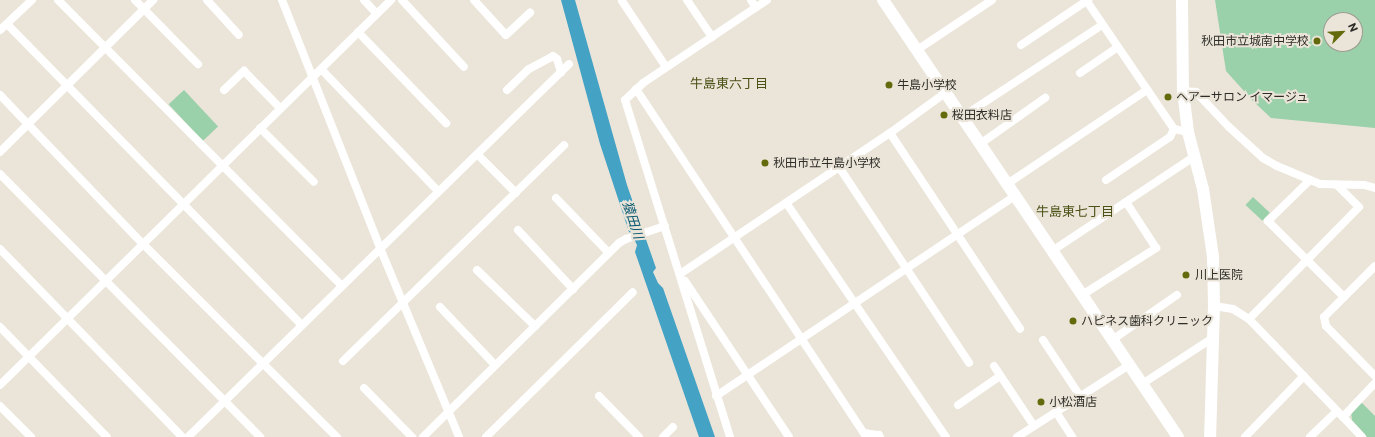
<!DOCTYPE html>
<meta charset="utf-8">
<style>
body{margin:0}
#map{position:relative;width:1375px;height:437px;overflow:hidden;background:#ebe5d9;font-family:Commissioner,"Noto Sans JP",sans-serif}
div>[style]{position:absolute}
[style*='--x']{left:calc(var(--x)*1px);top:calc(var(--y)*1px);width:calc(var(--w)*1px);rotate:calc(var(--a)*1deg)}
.green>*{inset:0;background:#9ad0aa;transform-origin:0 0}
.water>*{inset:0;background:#44a2c5}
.street>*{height:8px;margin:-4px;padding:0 4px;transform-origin:4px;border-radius:4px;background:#fff}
.secondary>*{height:12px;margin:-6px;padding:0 6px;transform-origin:6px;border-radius:6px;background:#fff}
.dots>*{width:11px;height:11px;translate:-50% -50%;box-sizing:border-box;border:2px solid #ebe5d9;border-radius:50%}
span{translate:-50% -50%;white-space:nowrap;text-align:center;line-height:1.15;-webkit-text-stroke:4px #ebe5d9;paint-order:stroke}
.poi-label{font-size:12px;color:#2e2c27}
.right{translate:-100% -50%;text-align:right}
.left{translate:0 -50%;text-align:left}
.neighbourhood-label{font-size:13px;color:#4d5218}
.water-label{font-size:13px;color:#095870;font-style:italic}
.north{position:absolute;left:1323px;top:12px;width:40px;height:40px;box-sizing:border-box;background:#ebe5d9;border:1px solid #9f9b92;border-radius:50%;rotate:66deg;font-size:11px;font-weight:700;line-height:16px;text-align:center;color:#2e2c27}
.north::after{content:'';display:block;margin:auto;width:14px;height:18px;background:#636a0c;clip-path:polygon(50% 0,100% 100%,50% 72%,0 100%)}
</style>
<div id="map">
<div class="green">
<i style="clip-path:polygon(evenodd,1215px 0,1375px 0,1375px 128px,1271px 118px,1252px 100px,1226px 71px,1215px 0,1331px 20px,1355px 20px,1355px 44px,1331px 44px,1331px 20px)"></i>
<i style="left:184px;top:90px;width:50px;height:21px;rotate:47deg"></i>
<i style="left:1253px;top:197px;width:23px;height:11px;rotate:43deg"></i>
<i style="clip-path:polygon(1361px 402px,1375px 416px,1375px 437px,1367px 437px,1352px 420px,1351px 412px)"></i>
</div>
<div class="water">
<i style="clip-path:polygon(561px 0,575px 0,627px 185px,656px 268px,653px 272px,658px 283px,663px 288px,715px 437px,699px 437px,635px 252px,637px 245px,631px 233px,629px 232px,600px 144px)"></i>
</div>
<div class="street">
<i style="--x:58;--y:0;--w:403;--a:45.2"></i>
<i style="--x:135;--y:0;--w:90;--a:45.5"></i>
<i style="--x:207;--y:0;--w:47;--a:47.6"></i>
<i style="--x:282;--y:0;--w:267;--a:68.4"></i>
<i style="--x:380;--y:248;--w:205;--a:67.3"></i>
<i style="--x:364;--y:0;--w:18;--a:47"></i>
<i style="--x:402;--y:0;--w:91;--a:47.2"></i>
<i style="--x:474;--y:0;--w:47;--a:47.6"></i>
<i style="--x:506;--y:35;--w:33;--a:-43"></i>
<i style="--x:687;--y:0;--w:45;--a:56"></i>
<i style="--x:751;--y:0;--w:9;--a:58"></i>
<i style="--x:1086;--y:0;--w:156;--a:55.7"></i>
<i style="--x:1174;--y:129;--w:14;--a:12"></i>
<i style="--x:622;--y:1;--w:79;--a:56.3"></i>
<i style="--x:7;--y:24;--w:420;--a:45.6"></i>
<i style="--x:0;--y:30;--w:44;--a:-43.2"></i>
<i style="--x:358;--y:32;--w:127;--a:46"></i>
<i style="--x:1021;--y:45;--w:81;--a:-33.9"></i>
<i style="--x:917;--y:50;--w:90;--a:-33.7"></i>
<i style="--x:321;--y:69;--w:169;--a:46.2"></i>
<i style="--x:1080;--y:73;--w:46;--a:-34.4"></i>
<i style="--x:636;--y:89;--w:413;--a:56.5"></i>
<i style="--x:864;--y:433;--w:15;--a:8"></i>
<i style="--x:879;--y:435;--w:2;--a:63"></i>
<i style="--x:224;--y:90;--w:28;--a:-44"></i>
<i style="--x:244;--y:71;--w:52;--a:45.8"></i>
<i style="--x:507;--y:90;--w:30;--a:-44"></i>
<i style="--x:529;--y:69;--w:27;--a:-28"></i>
<i style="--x:553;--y:56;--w:5;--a:37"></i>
<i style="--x:557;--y:59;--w:14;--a:73"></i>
<i style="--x:1183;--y:91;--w:13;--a:4"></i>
<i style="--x:1196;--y:92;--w:48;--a:46.7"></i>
<i style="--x:1229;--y:127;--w:46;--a:42.4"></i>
<i style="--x:1263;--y:158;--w:16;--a:30"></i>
<i style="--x:1277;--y:166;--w:47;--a:22.7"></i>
<i style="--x:1320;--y:184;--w:44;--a:1.3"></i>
<i style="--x:1364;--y:185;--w:11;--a:15"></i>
<i style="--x:0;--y:95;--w:207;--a:46.2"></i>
<i style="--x:143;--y:244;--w:274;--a:44.9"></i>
<i style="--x:962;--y:117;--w:168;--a:-33.3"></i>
<i style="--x:260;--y:128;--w:76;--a:45"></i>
<i style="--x:890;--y:133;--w:235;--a:56.4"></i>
<i style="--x:980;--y:144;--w:80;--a:-35.3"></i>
<i style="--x:0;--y:152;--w:216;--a:-44.8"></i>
<i style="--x:477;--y:154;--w:55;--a:45"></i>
<i style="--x:839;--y:167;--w:235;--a:56.4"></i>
<i style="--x:0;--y:174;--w:370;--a:45.3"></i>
<i style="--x:1106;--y:180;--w:77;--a:-33.9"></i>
<i style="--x:1170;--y:137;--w:9;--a:-63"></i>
<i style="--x:1310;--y:180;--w:59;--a:135.7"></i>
<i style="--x:1268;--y:221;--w:107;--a:45"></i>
<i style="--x:1344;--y:297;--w:28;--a:135"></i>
<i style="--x:1324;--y:317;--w:9;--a:77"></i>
<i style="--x:1326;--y:326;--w:70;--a:45.6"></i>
<i style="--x:1007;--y:184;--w:169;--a:-33.9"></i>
<i style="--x:556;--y:198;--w:76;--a:46.1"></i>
<i style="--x:787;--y:204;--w:282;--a:55.7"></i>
<i style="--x:518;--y:230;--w:81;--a:47"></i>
<i style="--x:0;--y:249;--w:262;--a:45.9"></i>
<i style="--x:1052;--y:251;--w:172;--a:-33.6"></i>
<i style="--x:477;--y:270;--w:81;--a:44"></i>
<i style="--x:680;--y:274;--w:253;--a:-33.9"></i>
<i style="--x:890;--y:133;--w:68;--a:-36"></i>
<i style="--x:685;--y:281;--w:187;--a:56.3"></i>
<i style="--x:1082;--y:295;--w:88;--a:-32.4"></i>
<i style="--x:1156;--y:248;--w:55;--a:-123.1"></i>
<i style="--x:1344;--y:297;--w:44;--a:-45"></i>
<i style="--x:1214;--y:306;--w:19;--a:9"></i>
<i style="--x:1233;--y:309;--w:19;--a:32"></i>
<i style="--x:1249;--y:319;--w:163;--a:46.2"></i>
<i style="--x:440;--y:307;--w:80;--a:46.5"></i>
<i style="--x:1249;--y:319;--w:157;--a:-45.5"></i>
<i style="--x:1359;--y:207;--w:31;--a:-135"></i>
<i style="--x:0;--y:327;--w:153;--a:45.8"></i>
<i style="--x:1043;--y:340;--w:67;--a:56.5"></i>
<i style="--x:1112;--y:340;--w:79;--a:-34.7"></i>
<i style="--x:343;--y:361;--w:309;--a:-44.3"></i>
<i style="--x:994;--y:366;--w:72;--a:56.3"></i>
<i style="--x:1142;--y:384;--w:86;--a:-33.1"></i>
<i style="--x:0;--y:385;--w:549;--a:-44.56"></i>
<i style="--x:364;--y:388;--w:69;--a:45.6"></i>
<i style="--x:599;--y:396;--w:57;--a:45.7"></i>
<i style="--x:716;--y:396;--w:360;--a:-33.8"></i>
<i style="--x:958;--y:405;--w:51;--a:-34.6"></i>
<i style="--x:0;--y:406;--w:44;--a:45"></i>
<i style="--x:1056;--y:412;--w:30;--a:57"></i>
<i style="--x:1343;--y:417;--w:47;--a:-46.7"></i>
<i style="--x:188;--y:437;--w:533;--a:-44.39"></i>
<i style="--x:423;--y:437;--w:276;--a:-44.7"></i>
<i style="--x:619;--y:243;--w:8;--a:-30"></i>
<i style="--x:626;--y:239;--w:41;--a:-18.4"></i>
<i style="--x:486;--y:437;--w:206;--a:-44.6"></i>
<i style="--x:663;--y:437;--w:14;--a:-45"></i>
<i style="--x:730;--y:437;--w:353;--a:-107.3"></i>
<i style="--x:625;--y:100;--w:25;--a:-43"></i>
<i style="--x:643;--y:83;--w:149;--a:-33.8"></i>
<i style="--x:1017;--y:437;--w:133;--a:-32.7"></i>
<i style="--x:1245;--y:437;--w:85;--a:-46"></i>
<i style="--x:1310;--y:437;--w:37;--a:-44"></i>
</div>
<div class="secondary">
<i style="--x:883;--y:0;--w:527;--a:55.98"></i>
<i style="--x:1182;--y:0;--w:91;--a:89.4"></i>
<i style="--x:1183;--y:91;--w:41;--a:83"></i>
<i style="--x:1188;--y:132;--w:59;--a:75.3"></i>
<i style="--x:1203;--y:189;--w:69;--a:81.6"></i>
<i style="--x:1213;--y:257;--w:49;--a:88.8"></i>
<i style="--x:1214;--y:306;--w:131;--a:91.7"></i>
</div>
<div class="dots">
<i style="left:1317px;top:41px;background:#636a0c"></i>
<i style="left:889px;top:85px;background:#636a0c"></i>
<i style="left:1168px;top:97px;background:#636a0c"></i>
<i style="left:944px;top:115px;background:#636a0c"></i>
<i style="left:765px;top:163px;background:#636a0c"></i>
<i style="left:1186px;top:275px;background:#636a0c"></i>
<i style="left:1073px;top:321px;background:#636a0c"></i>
<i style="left:1041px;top:402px;background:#636a0c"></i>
</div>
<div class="poi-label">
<span class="right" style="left:1309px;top:41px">秋田市立城南中学校</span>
<span class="left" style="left:897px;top:85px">牛島小学校</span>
<span class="left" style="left:1176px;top:97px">ヘアーサロン イマージュ</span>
<span class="left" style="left:952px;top:115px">桜田衣料店</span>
<span class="left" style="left:773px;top:163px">秋田市立牛島小学校</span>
<span class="left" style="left:1195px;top:275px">川上医院</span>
<span class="left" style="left:1081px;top:321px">ハピネス歯科クリニック</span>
<span class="left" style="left:1049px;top:402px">小松酒店</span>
</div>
<div class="neighbourhood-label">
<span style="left:729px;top:83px">牛島東六丁目</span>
<span style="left:1075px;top:211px">牛島東七丁目</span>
</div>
<div class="water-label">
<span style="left:633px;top:220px;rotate:72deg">猿田川</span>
</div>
<div class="north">N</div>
</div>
